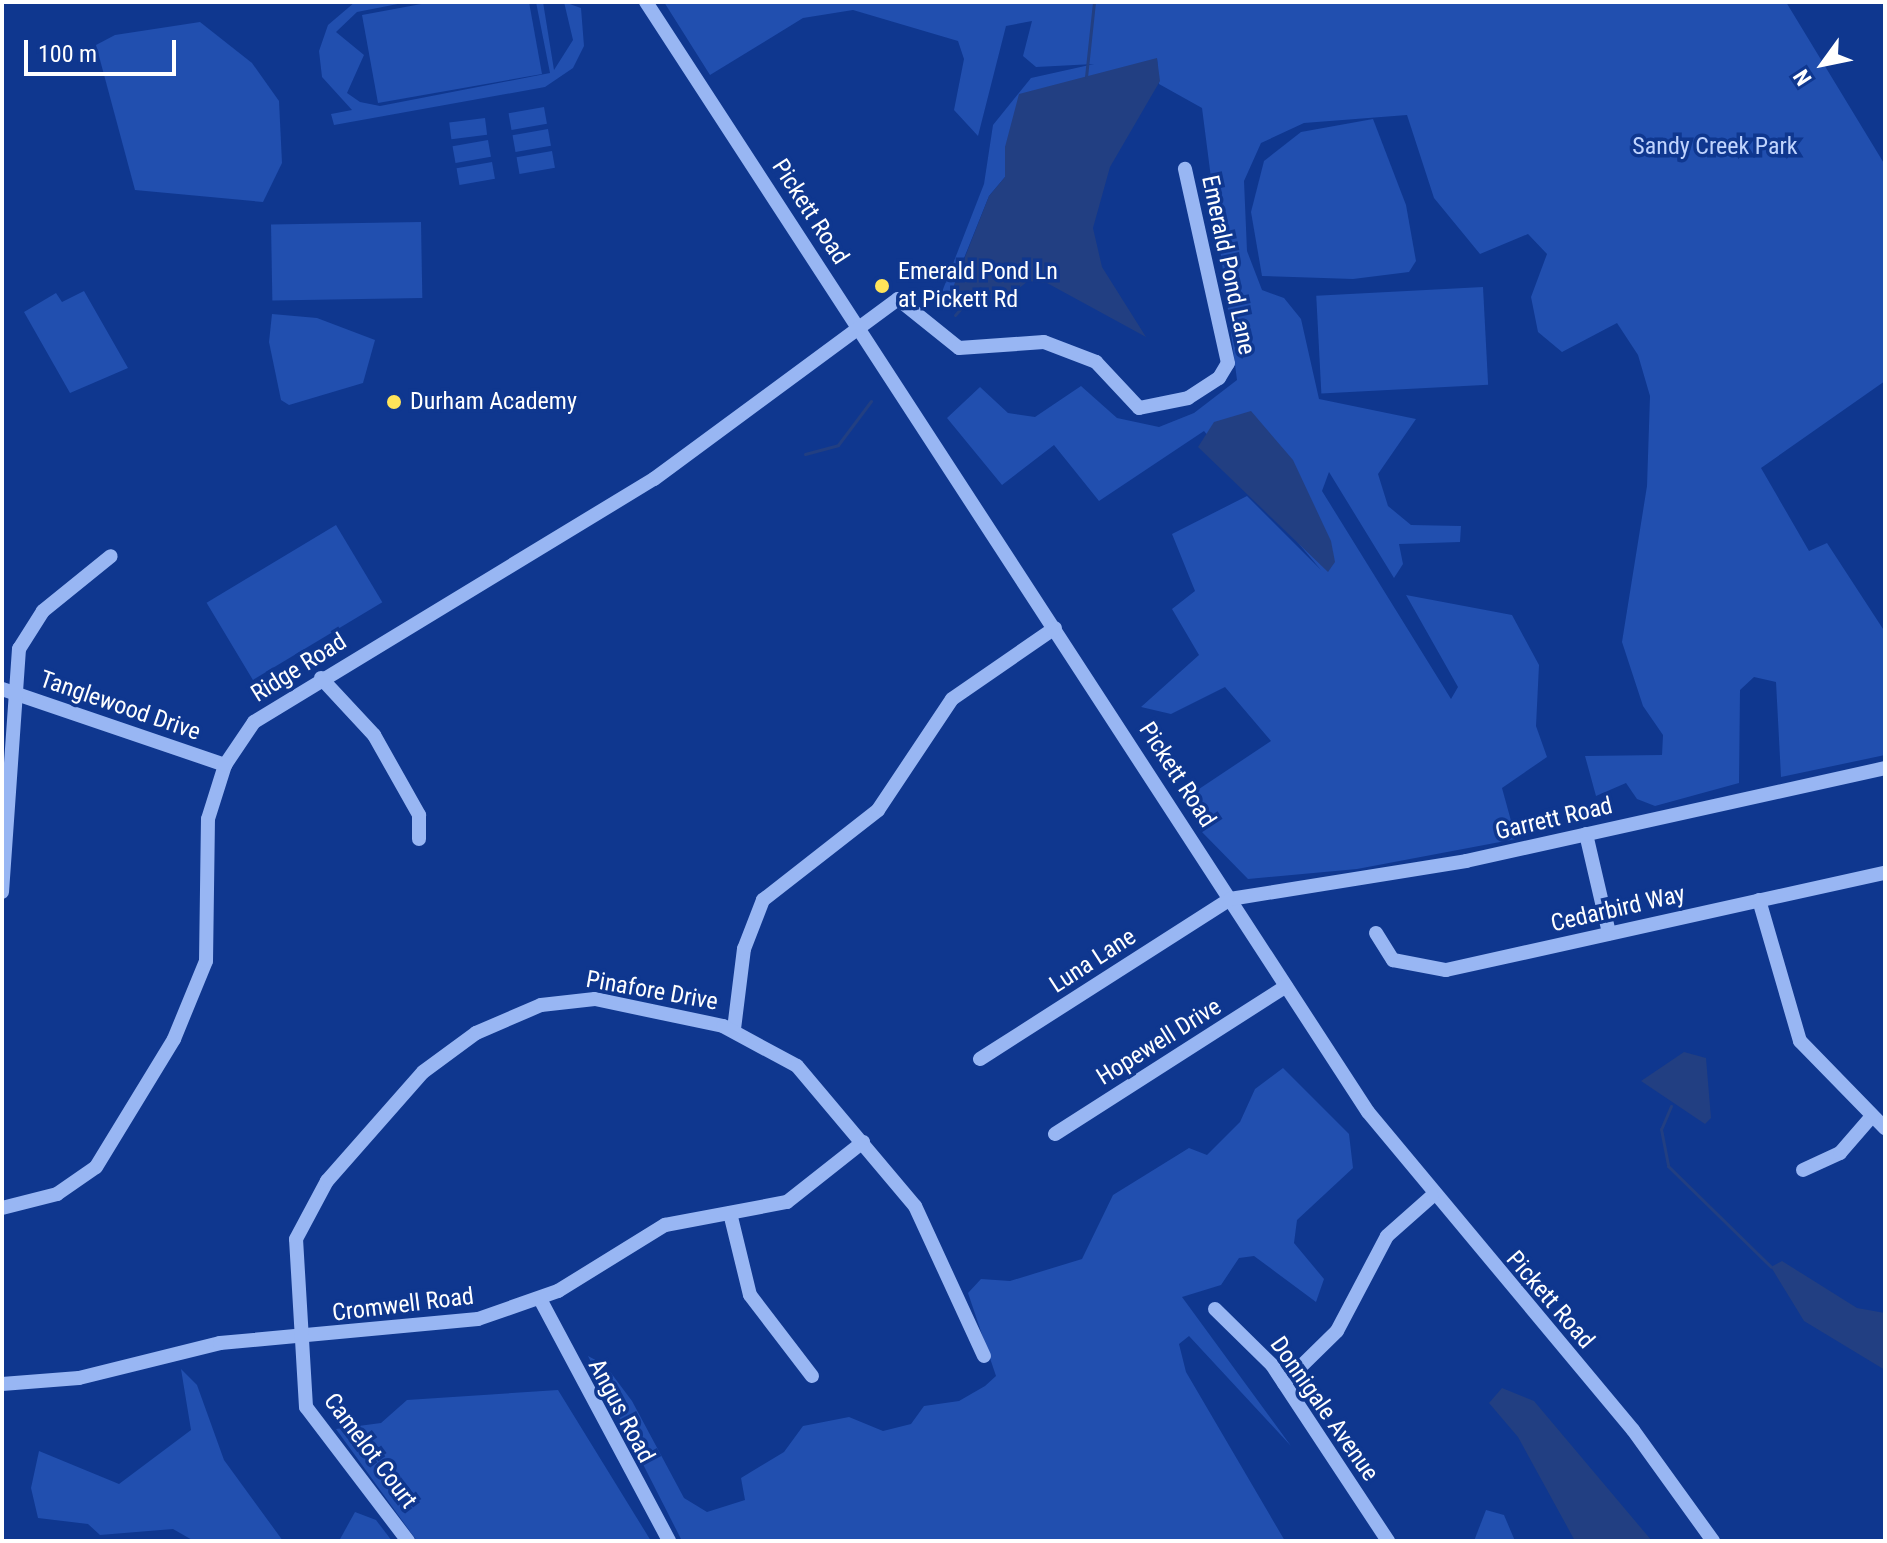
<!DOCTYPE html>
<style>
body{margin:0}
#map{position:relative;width:1887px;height:1543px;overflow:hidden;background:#0f378f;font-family:"Roboto Condensed",sans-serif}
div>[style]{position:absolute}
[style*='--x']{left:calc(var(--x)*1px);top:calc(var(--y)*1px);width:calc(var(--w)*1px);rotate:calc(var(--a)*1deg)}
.green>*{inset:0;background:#214faf;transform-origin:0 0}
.water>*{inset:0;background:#223f82}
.stream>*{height:3px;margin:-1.5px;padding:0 1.5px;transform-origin:1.5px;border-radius:1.5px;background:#223f82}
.minor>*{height:14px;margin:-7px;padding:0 7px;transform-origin:7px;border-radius:7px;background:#98b6f3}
.dots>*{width:22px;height:22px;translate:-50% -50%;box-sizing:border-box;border:4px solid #0f378f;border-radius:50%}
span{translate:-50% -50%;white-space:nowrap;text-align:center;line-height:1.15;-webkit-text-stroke:7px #0f378f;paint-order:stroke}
.park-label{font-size:24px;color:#c0d4fe}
.street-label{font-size:24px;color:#fff}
.poi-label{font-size:24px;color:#fff}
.left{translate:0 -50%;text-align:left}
.frame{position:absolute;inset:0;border:4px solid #fff;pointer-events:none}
.north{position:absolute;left:1783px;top:24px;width:80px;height:80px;-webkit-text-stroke:6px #0f378f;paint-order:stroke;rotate:237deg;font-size:22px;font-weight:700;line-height:32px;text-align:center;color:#fff}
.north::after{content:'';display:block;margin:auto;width:28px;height:36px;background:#fff;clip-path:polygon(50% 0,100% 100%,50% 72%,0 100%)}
.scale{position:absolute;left:24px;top:40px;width:152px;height:36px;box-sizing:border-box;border:4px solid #fff;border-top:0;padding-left:10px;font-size:24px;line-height:28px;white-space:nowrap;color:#fff;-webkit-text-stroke:6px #0f378f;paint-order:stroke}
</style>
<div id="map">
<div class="green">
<i style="clip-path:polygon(408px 2px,357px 12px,336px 32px,364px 55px,347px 93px,360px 102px,380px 106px,550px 73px,536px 2px,543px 2px,554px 70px,573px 40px,564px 2px,581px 8px,584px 46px,573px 68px,545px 87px,334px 125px,331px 114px,352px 110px,322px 77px,319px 51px,328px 25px,355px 2px)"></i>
<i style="clip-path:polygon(432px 2px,529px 2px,542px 74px,378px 103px,362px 15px)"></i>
<i style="clip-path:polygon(664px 2px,1786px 2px,1885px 165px,1885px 381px,1761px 468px,1809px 551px,1827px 543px,1885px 632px,1885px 755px,1781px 777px,1776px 682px,1754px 677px,1740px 690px,1739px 783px,1655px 806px,1637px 799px,1626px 783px,1596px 796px,1585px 756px,1662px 755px,1663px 735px,1643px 706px,1622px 642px,1647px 486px,1650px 396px,1638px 355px,1617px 323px,1562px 352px,1538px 332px,1531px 297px,1547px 254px,1528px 234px,1480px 254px,1434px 198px,1407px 115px,1304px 123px,1261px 143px,1244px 181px,1247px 251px,1262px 290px,1284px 298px,1301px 319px,1319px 399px,1416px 419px,1378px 474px,1388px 506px,1411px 525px,1461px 526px,1460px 542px,1399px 544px,1403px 564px,1394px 578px,1329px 472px,1322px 491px,1451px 699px,1458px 687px,1406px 595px,1512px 615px,1539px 665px,1536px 726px,1547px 757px,1502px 788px,1516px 839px,1357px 869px,1248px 879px,1200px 830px,1184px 799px,1271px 741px,1225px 687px,1171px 714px,1141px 707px,1199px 655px,1172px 609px,1195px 591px,1172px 534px,1247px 496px,1321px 570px,1204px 431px,1099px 501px,1054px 445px,1002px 485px,947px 418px,980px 387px,1008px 413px,1035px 417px,1081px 386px,1117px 418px,1159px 427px,1194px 413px,1237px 380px,1202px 108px,1159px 84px,1157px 59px,1005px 147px,1005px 177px,989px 196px,962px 263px,956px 299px,940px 297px,984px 184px,993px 125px,1031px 78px,1094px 64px,1036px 67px,1023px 56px,1032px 21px,1006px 26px,978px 136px,954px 110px,964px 59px,958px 41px,853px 10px,803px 18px,710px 75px)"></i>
<i style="clip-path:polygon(200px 22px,252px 63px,279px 101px,282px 163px,263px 202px,135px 190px,96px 45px,115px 35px)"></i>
<i style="left:544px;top:107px;width:17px;height:36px;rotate:80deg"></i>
<i style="left:485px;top:118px;width:17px;height:36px;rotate:83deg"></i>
<i style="clip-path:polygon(1373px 119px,1406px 205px,1416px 261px,1409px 272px,1353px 279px,1262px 276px,1251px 212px,1264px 161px,1301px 132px)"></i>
<i style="left:548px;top:129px;width:17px;height:36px;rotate:80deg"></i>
<i style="left:488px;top:140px;width:17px;height:36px;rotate:80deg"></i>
<i style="left:552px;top:151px;width:17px;height:36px;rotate:80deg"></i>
<i style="left:492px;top:162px;width:17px;height:36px;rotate:80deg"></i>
<i style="left:421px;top:222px;width:76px;height:150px;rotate:89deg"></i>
<i style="left:1483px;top:287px;width:98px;height:167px;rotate:87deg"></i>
<i style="clip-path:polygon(84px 291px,128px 368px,70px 393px,24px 312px,56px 293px,62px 302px)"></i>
<i style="clip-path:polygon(272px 314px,317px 318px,375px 340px,363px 383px,289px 405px,281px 400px,269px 342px)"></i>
<i style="left:336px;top:525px;width:90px;height:151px;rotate:59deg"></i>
<i style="clip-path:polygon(1283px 1068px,1349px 1134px,1353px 1168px,1297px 1220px,1294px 1243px,1324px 1279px,1316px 1302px,1254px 1256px,1239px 1258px,1221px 1285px,1182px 1297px,1291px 1446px,1189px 1336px,1179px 1344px,1186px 1372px,1285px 1541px,682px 1541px,588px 1356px,605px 1365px,632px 1401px,684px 1498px,707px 1512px,745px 1500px,741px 1478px,784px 1452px,803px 1426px,849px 1417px,883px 1431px,911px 1424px,924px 1406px,959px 1401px,985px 1386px,996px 1376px,968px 1293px,981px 1279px,1010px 1281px,1082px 1259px,1113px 1195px,1189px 1148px,1207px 1155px,1240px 1122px,1255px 1089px)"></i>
<i style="clip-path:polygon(181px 1369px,197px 1385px,224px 1460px,283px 1541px,194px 1541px,173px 1529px,100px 1535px,88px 1524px,38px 1518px,31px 1488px,39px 1451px,119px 1484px,191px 1430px)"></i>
<i style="clip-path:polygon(558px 1390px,651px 1541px,417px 1541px,336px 1429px,381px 1423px,407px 1400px)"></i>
<i style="clip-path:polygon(1486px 1510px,1504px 1515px,1515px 1541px,1474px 1541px)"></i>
<i style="clip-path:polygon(355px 1512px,376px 1520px,392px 1541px,339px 1541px)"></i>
</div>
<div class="water">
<i style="clip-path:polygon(1157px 58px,1160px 81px,1110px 167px,1093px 228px,1102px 267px,1146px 337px,1047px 283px,1028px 281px,1007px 298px,960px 306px,954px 285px,989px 196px,1005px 177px,1005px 147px,1019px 94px)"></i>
<i style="clip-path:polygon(1251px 411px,1293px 460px,1331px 541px,1335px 562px,1328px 572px,1198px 447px,1214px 422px)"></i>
<i style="clip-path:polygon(1684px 1052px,1706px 1058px,1711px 1118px,1705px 1124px,1641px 1081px)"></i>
<i style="clip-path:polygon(1782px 1261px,1857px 1308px,1885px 1313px,1885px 1370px,1804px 1321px,1771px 1267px)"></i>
<i style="clip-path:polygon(1502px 1388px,1534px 1401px,1652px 1541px,1575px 1541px,1518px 1437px,1489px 1403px)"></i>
</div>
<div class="stream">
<i style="--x:1086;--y:77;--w:75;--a:-83.9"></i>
<i style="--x:955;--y:315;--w:11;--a:-49"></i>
<i style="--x:805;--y:454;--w:34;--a:-15"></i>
<i style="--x:838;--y:445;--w:55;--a:-53.1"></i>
<i style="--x:1671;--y:1106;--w:25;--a:113"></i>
<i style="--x:1661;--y:1129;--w:38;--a:79"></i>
<i style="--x:1668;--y:1166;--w:144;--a:44.4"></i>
</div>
<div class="minor">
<i style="--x:646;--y:2;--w:1324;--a:56.96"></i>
<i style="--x:1368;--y:1112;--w:414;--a:50.2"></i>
<i style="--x:1633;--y:1430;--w:137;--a:54.2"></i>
<i style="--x:321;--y:678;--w:78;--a:47.1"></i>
<i style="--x:374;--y:735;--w:92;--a:60.6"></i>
<i style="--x:419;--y:815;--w:24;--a:90"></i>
<i style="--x:2;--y:689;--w:236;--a:18.8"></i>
<i style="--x:1586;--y:834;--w:102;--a:76.9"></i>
<i style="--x:2;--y:892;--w:244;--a:-86"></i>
<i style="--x:19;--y:649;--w:45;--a:-57.7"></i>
<i style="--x:43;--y:611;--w:87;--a:-39"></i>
<i style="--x:1759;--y:900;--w:147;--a:73.8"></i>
<i style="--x:1800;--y:1041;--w:122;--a:45.7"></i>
<i style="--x:1376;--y:933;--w:32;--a:58"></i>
<i style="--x:1393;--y:960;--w:54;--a:10.7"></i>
<i style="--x:1446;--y:970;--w:450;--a:-12.5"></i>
<i style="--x:734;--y:1029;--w:81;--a:-82.9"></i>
<i style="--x:744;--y:949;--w:53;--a:-68.8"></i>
<i style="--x:763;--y:900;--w:146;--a:-38"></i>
<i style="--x:878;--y:810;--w:133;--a:-56.3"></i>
<i style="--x:952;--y:699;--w:125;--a:-34.6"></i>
<i style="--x:980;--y:1059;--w:297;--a:-32.6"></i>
<i style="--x:1230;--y:899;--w:239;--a:-9.1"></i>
<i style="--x:1466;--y:861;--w:429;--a:-12.5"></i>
<i style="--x:1055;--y:1134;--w:274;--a:-32.6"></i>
<i style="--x:1803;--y:1170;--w:41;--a:-24.7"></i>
<i style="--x:1840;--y:1153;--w:49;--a:-49.1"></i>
<i style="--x:2;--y:1208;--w:57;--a:-14.3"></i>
<i style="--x:57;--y:1194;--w:47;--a:-34.7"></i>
<i style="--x:96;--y:1167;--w:150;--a:-58.6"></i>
<i style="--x:174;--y:1039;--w:84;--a:-67.7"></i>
<i style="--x:206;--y:961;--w:142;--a:-89.2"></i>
<i style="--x:208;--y:819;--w:57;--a:-72.5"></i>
<i style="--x:225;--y:765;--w:52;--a:-56"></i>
<i style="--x:254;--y:722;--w:468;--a:-31.3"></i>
<i style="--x:654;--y:479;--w:303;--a:-36.4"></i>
<i style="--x:898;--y:299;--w:78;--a:38.8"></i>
<i style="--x:959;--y:348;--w:85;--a:-4"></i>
<i style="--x:1044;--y:342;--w:56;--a:21"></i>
<i style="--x:1096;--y:362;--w:63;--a:46.9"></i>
<i style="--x:1139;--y:408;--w:50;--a:-11.5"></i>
<i style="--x:1188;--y:398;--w:37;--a:-33"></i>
<i style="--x:1219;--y:378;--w:17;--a:-59"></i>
<i style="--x:1228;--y:363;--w:199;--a:-102.5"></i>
<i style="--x:730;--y:1213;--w:84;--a:76.3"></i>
<i style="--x:750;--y:1295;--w:102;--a:52.6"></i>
<i style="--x:540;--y:1299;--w:274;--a:61.9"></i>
<i style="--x:1215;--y:1309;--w:80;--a:44.5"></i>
<i style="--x:1272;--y:1365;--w:211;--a:56.6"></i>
<i style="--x:1284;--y:1383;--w:74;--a:-44.5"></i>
<i style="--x:1337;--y:1331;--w:107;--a:-62.2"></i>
<i style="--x:1387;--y:1236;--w:60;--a:-41.6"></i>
<i style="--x:2;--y:1384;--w:77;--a:-4.5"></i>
<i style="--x:79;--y:1378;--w:145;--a:-13.9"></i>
<i style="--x:220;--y:1343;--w:259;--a:-5.3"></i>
<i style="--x:478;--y:1319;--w:85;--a:-19.3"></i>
<i style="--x:558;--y:1291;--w:126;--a:-31.7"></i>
<i style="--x:665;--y:1225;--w:124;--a:-10.7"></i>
<i style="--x:787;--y:1202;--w:97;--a:-38.3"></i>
<i style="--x:408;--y:1541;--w:168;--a:-127.3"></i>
<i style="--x:306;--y:1407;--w:168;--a:-93.4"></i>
<i style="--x:296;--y:1239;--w:66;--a:-61.9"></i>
<i style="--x:327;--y:1181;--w:145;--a:-48.6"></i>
<i style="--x:423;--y:1072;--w:66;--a:-36.3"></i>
<i style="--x:476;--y:1033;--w:71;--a:-23.3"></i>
<i style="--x:541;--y:1005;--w:54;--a:-6.3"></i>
<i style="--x:595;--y:999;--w:131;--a:11.9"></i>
<i style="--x:723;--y:1026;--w:84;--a:28.4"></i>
<i style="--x:797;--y:1066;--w:183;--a:49.9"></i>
<i style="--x:915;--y:1206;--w:165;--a:65.3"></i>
</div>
<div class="dots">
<i style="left:882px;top:286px;background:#ffe45a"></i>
<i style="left:394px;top:402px;background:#ffe45a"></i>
</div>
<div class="park-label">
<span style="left:1715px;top:147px">Sandy Creek Park</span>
</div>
<div class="street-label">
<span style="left:810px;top:212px;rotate:57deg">Pickett Road</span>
<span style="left:1228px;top:265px;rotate:78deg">Emerald Pond Lane</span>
<span style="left:299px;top:668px;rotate:-32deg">Ridge Road</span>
<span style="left:120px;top:706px;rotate:19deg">Tanglewood Drive</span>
<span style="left:1177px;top:775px;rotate:57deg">Pickett Road</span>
<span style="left:1554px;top:819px;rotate:-13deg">Garrett Road</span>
<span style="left:1618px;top:909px;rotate:-13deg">Cedarbird Way</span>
<span style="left:1093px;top:961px;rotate:-33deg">Luna Lane</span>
<span style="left:652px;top:991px;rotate:10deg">Pinafore Drive</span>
<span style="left:1159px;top:1042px;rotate:-32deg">Hopewell Drive</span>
<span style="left:1550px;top:1300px;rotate:49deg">Pickett Road</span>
<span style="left:403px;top:1305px;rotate:-7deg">Cromwell Road</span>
<span style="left:1324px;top:1409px;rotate:55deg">Donnigale Avenue</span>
<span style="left:621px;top:1411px;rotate:62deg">Angus Road</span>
<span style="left:370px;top:1451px;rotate:53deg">Camelot Court</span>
</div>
<div class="poi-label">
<span class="left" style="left:898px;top:286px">Emerald Pond Ln<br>at Pickett Rd</span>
<span class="left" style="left:410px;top:402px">Durham Academy</span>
</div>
<div class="frame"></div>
<div class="north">N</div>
<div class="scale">100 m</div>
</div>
